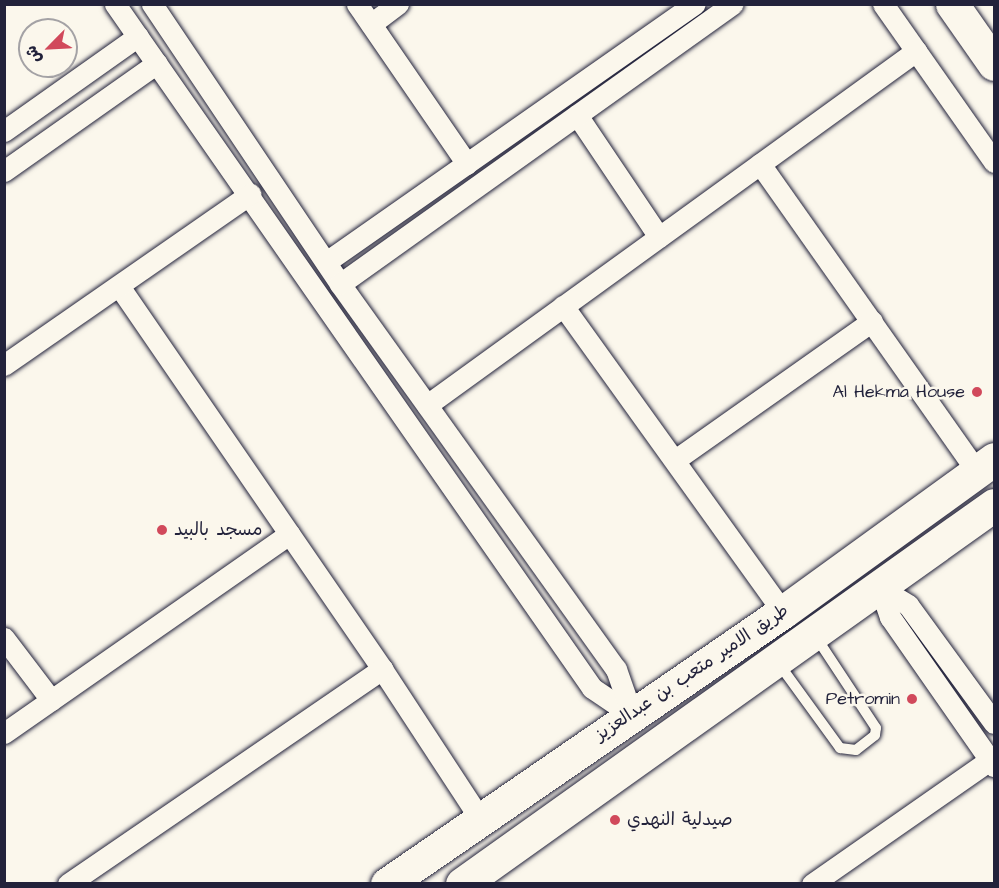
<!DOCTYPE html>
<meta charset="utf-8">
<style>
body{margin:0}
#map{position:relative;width:999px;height:888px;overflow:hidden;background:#fbf7ec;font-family:"Architects Daughter","Playpen Sans Arabic",sans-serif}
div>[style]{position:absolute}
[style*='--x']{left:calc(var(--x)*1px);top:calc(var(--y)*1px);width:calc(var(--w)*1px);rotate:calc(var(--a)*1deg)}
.roads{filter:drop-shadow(0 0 2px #22223b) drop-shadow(0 0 2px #22223b)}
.lane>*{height:10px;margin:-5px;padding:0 5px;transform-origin:5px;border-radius:5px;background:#fbf7ec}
.street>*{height:21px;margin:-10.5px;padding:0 10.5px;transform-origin:10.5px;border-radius:10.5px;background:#fbf7ec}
.primary>*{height:33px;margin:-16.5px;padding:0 16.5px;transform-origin:16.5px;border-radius:16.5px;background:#fbf7ec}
.dots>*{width:16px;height:16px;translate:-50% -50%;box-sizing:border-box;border:3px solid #fbf7ec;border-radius:50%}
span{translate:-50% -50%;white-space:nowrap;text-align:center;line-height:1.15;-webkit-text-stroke:5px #fbf7ec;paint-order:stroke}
.poi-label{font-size:18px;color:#22223b}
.right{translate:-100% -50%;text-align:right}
.left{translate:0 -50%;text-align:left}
.street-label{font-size:18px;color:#22223b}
.frame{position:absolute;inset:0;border:6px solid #22223b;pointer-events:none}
.north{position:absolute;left:18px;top:18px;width:60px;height:60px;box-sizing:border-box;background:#fbf7ec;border:2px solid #a4a2a5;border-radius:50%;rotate:246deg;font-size:16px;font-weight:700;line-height:24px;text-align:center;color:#22223b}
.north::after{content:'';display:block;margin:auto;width:21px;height:27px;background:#d1495b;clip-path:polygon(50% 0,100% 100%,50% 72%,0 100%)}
</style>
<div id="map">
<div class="roads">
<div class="lane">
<i style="--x:779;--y:664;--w:104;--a:54"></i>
<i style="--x:840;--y:748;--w:16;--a:7"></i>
<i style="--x:856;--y:750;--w:24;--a:-38"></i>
<i style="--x:875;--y:735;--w:7;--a:-82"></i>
<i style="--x:876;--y:728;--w:109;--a:-123.4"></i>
</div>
<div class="street">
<i style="--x:115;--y:4;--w:834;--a:55.11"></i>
<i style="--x:592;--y:688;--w:48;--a:34"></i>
<i style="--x:152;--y:4;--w:337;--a:56.1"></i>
<i style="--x:340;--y:284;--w:474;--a:54.4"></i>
<i style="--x:616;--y:669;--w:49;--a:70.8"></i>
<i style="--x:357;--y:4;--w:194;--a:55.5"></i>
<i style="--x:883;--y:4;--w:193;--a:54.9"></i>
<i style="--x:371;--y:24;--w:34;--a:-37"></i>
<i style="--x:577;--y:115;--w:147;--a:56.1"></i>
<i style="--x:4;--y:131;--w:164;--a:-35.3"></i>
<i style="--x:760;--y:164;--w:377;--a:54.8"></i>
<i style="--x:4;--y:171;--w:187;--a:-35.2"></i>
<i style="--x:326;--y:262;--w:450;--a:-35"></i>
<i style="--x:340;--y:284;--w:482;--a:-35.5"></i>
<i style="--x:119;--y:286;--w:465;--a:55.5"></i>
<i style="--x:382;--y:669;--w:179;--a:56.8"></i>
<i style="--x:563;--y:306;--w:377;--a:54.3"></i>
<i style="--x:4;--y:365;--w:300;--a:-34.8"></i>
<i style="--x:427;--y:405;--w:604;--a:-35.9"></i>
<i style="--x:675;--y:460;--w:241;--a:-35.2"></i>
<i style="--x:880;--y:588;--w:31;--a:71"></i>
<i style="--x:890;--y:617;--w:182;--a:55.1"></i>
<i style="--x:880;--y:588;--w:33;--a:31"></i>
<i style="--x:908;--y:605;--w:146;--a:53.9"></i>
<i style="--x:4;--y:638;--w:78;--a:52.8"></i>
<i style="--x:4;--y:733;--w:348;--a:-34.9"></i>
<i style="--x:68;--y:884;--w:381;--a:-34.4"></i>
<i style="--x:812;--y:884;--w:217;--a:-34.9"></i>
</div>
<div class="primary">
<i style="--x:952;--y:4;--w:73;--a:55"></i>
<i style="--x:387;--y:884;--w:480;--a:-34.5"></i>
<i style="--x:783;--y:612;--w:261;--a:-35.9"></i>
<i style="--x:462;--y:884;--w:653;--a:-35.47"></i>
</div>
</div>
<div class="dots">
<i style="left:977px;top:392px;background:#d1495b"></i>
<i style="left:162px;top:530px;background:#d1495b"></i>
<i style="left:912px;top:699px;background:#d1495b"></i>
<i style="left:615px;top:820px;background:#d1495b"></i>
</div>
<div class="poi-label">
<span class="right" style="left:965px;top:392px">Al Hekma House</span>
<span class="left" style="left:174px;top:530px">مسجد بالبيد</span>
<span class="right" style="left:900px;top:699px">Petromin</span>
<span class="left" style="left:627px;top:820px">صيدلية النهدي</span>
</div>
<div class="street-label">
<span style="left:692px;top:673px;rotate:-34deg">طريق الامير متعب بن عبدالعزيز</span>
</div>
<div class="frame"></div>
<div class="north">ش</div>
</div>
